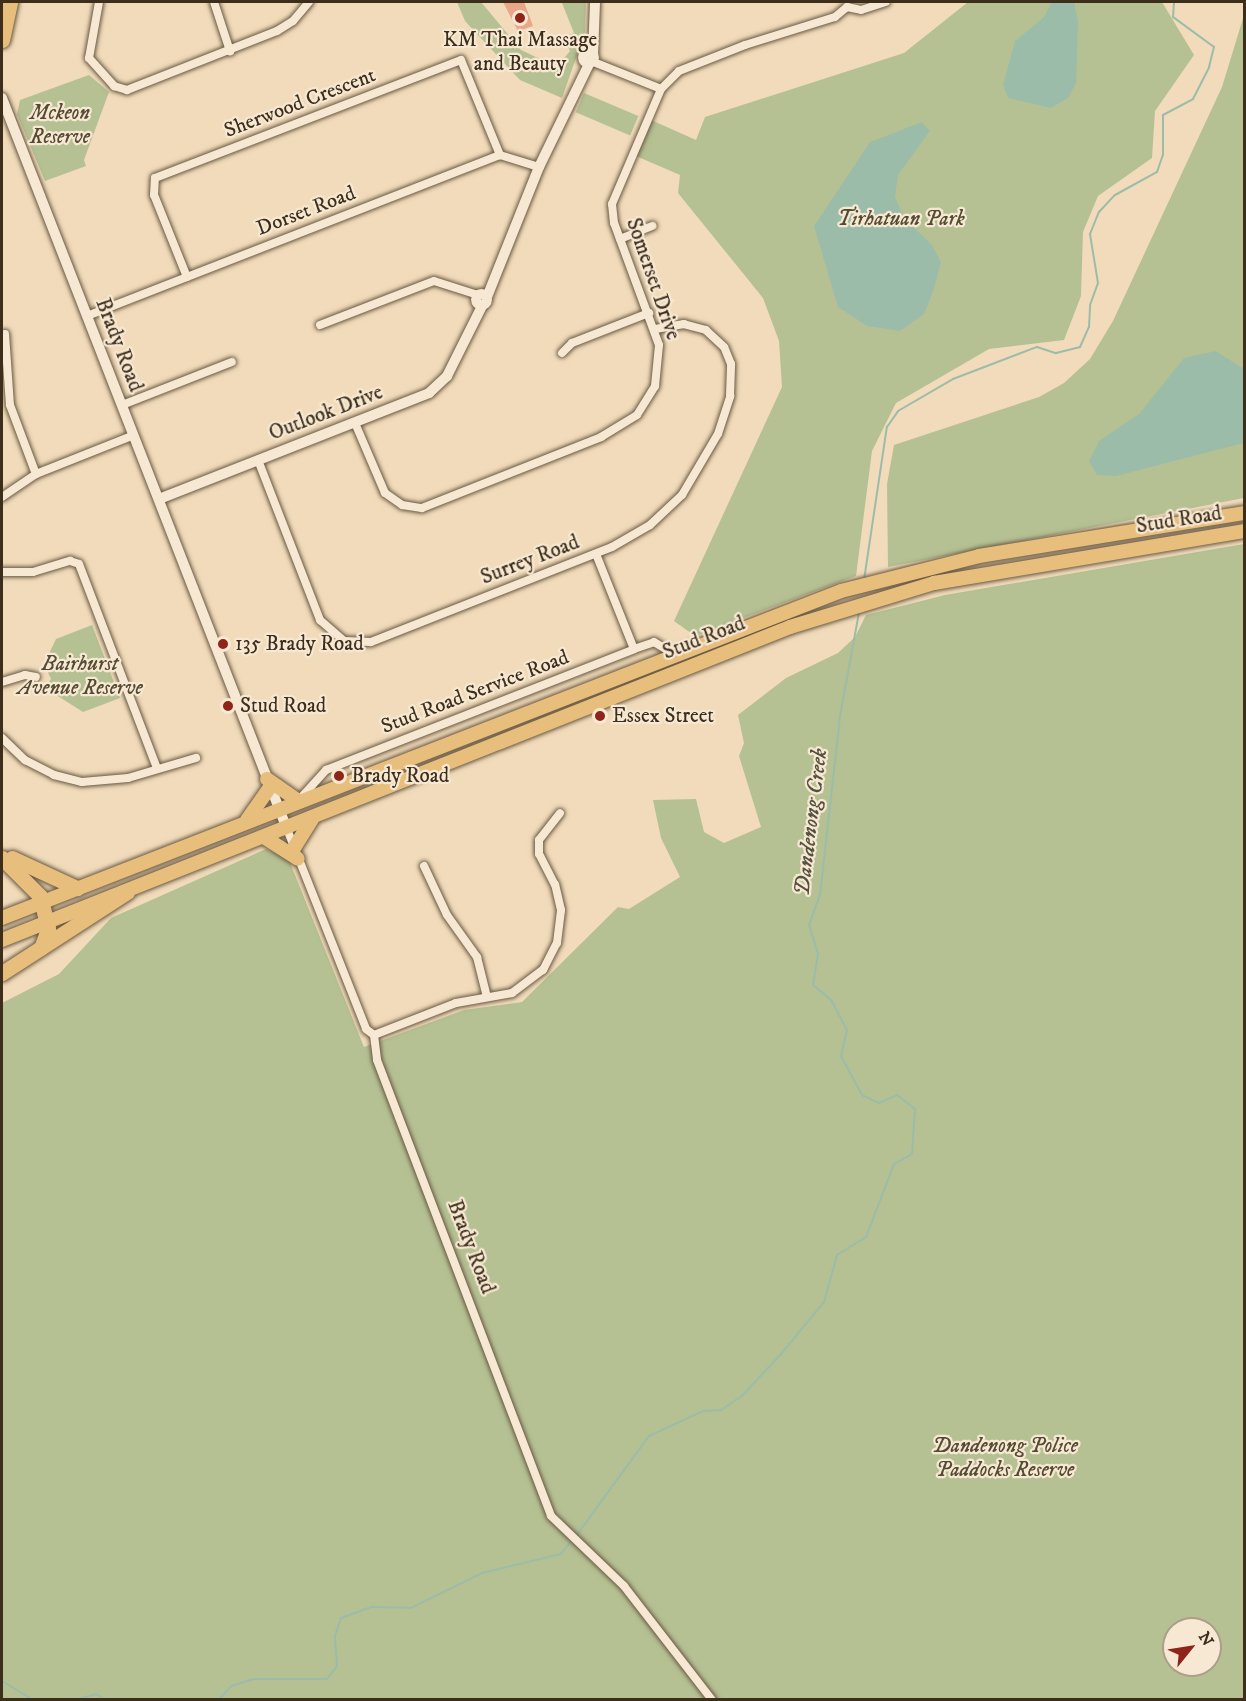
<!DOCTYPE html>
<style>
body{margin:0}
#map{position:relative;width:1246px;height:1701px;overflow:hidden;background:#f1dbba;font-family:"IM FELL DW Pica",serif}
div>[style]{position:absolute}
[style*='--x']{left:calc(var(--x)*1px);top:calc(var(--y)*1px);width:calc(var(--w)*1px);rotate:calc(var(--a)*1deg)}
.green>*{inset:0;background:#b5c193;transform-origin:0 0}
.water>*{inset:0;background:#9cbcaa}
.stream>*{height:2px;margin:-1px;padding:0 1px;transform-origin:1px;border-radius:1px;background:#9cbcaa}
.building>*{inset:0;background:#e7a788}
.roads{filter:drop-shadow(0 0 2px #695943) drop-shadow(0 0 2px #695943)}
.minor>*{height:8px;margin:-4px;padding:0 4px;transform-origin:4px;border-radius:4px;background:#f6e8d2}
.tertiary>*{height:10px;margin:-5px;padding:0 5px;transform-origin:5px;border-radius:5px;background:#f6e8d2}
.tertiary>.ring{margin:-5px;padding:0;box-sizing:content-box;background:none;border:10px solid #f6e8d2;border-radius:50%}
.secondary>*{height:10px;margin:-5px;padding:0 5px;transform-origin:5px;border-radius:5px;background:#f6e8d2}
.trunk>*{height:14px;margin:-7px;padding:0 7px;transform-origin:7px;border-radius:7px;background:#e8be7d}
.motorway>*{height:15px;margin:-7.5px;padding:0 7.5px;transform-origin:7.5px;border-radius:7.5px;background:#e8be7d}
.dots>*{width:16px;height:16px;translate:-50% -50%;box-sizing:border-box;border:3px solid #f6e8d2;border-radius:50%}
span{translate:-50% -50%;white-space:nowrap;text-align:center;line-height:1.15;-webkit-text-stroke:4.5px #f6e8d2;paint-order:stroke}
.poi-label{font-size:21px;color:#3c2e1b}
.left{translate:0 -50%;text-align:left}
.street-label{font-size:21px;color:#3c2e1b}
.park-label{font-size:21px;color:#544b33;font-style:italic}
.water-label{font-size:22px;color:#54523f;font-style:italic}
.frame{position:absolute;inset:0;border:3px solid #3c2e1b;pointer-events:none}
.north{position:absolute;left:1162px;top:1617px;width:60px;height:60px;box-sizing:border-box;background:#f6e8d2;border:2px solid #ac9e89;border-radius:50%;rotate:60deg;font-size:16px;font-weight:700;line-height:24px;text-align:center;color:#3c2e1b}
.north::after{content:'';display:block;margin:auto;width:21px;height:27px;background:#8f2418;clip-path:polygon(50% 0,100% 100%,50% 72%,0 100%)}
</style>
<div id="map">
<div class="green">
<i style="clip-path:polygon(457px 2px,481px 2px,521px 50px,557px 67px,570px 51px,564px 37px,574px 33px,562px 3px,586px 2px,585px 32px,562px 98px,520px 80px,465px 21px)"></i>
<i style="clip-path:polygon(968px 2px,1162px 2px,1194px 55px,1155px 111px,1152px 158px,1098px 196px,1083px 232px,1081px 296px,1064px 340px,989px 349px,896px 403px,872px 451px,856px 576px,695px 636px,674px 621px,782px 387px,779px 341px,763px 298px,678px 193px,680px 175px,636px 156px,651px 120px,696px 140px,705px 117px,904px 53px)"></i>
<i style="clip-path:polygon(1244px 15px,1244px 498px,888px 567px,887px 484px,894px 445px,1039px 397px,1064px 383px,1090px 359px,1113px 321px,1222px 87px)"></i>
<i style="clip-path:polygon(89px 75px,109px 92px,84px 160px,86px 166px,45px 181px,17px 114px,20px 100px)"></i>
<i style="left:584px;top:93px;width:59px;height:21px;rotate:23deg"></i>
<i style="clip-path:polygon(evenodd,1244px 544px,1244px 1699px,2px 1699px,2px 1003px,59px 974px,111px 918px,266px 849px,289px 860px,364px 1047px,464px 1010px,522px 1002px,618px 907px,629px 909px,680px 877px,661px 838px,653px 800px,696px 799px,704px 832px,724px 843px,761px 827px,739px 756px,744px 743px,738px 715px,786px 678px,838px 653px,855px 637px,866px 615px,945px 595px,1244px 544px,1174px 1629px,1210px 1629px,1210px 1665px,1174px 1665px,1174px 1629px)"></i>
<i style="clip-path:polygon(92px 625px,120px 698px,83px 712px,45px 688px,51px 679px,44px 664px,56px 639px)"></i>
</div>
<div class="water">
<i style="clip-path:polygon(1052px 2px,1074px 2px,1078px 21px,1076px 83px,1068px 98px,1051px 108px,1008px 98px,1003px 85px,1015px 41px,1044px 17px)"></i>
<i style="clip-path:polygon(922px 122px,930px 131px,898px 175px,895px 197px,904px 218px,932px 245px,941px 262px,933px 292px,924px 314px,900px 331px,867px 326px,838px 307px,814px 226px,870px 142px)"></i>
<i style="clip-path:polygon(1216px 351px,1244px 369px,1244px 443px,1116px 476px,1097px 475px,1089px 461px,1099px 441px,1139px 414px,1184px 358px)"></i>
</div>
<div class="stream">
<i style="--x:864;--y:580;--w:155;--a:-81.5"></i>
<i style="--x:887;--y:427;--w:19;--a:-55"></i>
<i style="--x:898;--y:411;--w:64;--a:-30.2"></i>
<i style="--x:953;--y:379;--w:90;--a:-20.9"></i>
<i style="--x:1037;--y:347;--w:20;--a:18"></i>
<i style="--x:1056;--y:353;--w:25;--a:-14"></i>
<i style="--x:1080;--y:347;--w:22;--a:-66"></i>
<i style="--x:1089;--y:327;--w:22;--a:-87"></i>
<i style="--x:1090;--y:305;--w:23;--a:-70"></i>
<i style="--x:1098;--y:283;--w:50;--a:-99.3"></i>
<i style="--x:1090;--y:234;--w:24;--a:-68"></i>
<i style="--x:1099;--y:212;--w:23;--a:-47"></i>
<i style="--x:1115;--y:195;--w:48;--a:-28.7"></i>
<i style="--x:1157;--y:172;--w:18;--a:-71"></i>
<i style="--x:1163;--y:155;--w:40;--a:-90"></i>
<i style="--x:1163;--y:115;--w:34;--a:-28"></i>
<i style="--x:1193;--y:99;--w:36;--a:-63"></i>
<i style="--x:1209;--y:67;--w:21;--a:-76"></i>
<i style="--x:1214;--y:47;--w:51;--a:-143.8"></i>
<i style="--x:1173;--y:17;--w:15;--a:-86"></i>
<i style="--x:576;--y:1536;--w:124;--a:-53.9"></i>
<i style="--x:649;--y:1436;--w:60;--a:-24.8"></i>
<i style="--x:703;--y:1411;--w:18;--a:-3"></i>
<i style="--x:721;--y:1410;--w:25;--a:-34"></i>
<i style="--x:742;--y:1396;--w:57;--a:-47.1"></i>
<i style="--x:781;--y:1354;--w:67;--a:-50.4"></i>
<i style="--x:824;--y:1302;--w:49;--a:-74.5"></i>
<i style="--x:837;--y:1255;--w:34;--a:-32"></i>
<i style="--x:866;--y:1237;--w:78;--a:-69"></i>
<i style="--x:894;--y:1164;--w:21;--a:-29"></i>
<i style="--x:912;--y:1154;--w:45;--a:-86.2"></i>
<i style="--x:915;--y:1109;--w:23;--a:-142"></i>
<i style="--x:897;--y:1095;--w:20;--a:156"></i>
<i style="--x:879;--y:1103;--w:19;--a:-155"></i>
<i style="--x:862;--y:1095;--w:44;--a:-118.3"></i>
<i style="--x:841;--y:1056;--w:27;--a:-77"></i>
<i style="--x:847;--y:1030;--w:34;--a:-118"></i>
<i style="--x:831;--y:1000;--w:23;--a:-140"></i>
<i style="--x:813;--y:985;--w:31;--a:-81"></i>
<i style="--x:818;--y:954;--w:30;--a:-107"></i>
<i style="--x:809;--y:925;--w:32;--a:-70"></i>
<i style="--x:820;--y:895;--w:180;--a:-83.6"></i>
<i style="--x:840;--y:716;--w:106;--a:-79.6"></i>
<i style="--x:2;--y:1681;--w:37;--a:31"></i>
<i style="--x:75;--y:1700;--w:22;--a:-16"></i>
<i style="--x:96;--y:1694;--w:13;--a:29"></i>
<i style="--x:219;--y:1700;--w:18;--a:-49"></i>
<i style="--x:231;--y:1686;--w:24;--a:-17"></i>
<i style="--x:254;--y:1679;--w:73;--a:0"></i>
<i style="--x:327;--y:1679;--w:16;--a:-52"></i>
<i style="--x:337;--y:1666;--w:30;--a:-94"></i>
<i style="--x:335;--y:1636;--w:19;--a:-72"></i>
<i style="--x:341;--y:1618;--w:33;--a:-20"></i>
<i style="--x:372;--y:1607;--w:39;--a:1"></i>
<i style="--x:411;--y:1608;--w:79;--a:-26.2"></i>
<i style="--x:482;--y:1573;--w:81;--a:-13.5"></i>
<i style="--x:561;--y:1554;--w:18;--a:-52"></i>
</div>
<div class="building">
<i style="clip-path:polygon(503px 2px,524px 2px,533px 26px,518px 31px)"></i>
</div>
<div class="roads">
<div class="minor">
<i style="--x:99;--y:2;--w:57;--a:100.1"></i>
<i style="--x:89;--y:58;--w:38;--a:48"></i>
<i style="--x:114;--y:86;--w:14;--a:17"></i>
<i style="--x:127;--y:90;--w:161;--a:-21.5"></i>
<i style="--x:277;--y:31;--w:19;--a:-32"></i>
<i style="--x:293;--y:21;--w:25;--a:-50"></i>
<i style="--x:214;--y:2;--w:52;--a:71.9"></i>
<i style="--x:591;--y:61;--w:75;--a:21.8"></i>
<i style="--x:620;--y:239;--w:35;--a:-22"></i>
<i style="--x:187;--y:277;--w:88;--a:-111.9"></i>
<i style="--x:154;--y:195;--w:17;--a:-87"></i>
<i style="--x:155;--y:178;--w:328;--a:-21.1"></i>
<i style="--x:461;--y:60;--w:103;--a:67.7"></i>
<i style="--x:87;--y:316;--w:443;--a:-21.3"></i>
<i style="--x:500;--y:155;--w:41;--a:17.1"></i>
<i style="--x:320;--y:325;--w:122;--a:-21.1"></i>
<i style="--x:434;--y:281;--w:46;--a:17.7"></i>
<i style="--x:5;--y:334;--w:71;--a:86"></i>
<i style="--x:10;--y:405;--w:74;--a:69.4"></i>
<i style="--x:562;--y:353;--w:14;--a:-45"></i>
<i style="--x:572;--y:343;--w:83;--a:-21.3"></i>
<i style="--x:122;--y:405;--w:118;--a:-21.4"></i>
<i style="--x:355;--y:423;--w:76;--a:66.8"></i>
<i style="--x:385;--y:493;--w:21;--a:35"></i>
<i style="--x:402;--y:505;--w:20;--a:9"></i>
<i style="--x:422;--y:508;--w:193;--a:-21.6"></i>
<i style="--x:601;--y:437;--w:42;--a:-31.4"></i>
<i style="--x:637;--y:415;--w:34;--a:-58"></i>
<i style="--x:655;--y:386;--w:41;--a:-84.4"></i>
<i style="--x:659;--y:345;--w:130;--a:-110.2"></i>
<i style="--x:614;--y:223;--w:19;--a:-96"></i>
<i style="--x:612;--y:204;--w:125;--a:-66.9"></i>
<i style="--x:661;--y:89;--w:25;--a:-45"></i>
<i style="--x:679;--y:71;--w:71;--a:-21.5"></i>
<i style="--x:745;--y:45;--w:94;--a:-17.3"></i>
<i style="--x:835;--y:17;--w:16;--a:-40"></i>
<i style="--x:847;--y:7;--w:14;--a:12"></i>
<i style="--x:861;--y:10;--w:26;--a:-18"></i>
<i style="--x:258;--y:460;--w:172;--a:68.8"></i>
<i style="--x:320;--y:620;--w:32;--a:41"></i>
<i style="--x:344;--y:641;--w:27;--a:2"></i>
<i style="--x:371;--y:642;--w:259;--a:-21.5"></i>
<i style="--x:612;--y:547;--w:44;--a:-30.1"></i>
<i style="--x:650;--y:525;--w:44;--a:-43.2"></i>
<i style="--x:682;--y:495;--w:71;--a:-59.5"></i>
<i style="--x:718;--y:434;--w:40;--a:-72"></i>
<i style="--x:730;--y:396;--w:32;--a:-88"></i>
<i style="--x:731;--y:364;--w:18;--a:-112"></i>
<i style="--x:724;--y:347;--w:25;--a:-137"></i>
<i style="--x:706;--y:330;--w:23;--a:-165"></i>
<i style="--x:684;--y:324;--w:29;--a:170"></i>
<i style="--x:2;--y:497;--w:41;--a:-34.1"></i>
<i style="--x:36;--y:474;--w:105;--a:-21.7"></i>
<i style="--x:596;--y:554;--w:102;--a:68.2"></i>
<i style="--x:2;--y:572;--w:31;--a:0"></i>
<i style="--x:33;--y:572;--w:39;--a:-17"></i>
<i style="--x:70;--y:561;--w:9;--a:18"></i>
<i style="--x:79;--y:564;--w:218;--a:69.1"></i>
<i style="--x:2;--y:682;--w:24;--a:-17"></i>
<i style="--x:25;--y:675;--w:11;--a:10"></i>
<i style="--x:2;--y:738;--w:32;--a:44"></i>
<i style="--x:25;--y:760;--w:33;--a:27"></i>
<i style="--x:54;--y:775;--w:29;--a:14"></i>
<i style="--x:82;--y:782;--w:46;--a:-5"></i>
<i style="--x:128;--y:778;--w:71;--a:-16.4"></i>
<i style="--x:298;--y:801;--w:42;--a:-47.9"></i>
<i style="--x:326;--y:770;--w:331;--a:-21.4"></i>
<i style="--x:634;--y:649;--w:21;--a:-19"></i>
<i style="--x:654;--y:642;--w:23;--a:31"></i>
<i style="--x:287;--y:829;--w:215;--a:68.4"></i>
<i style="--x:366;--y:1029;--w:10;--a:37"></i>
<i style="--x:424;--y:866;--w:54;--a:64.9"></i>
<i style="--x:447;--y:915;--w:52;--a:54.5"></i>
<i style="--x:477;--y:957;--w:41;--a:76"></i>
<i style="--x:374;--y:1035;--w:25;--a:83"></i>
<i style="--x:377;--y:1060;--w:488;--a:69.1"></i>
<i style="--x:551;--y:1516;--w:101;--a:43.8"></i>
<i style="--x:624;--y:1586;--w:144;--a:52.3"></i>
<i style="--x:374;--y:1035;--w:88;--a:-21.3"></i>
<i style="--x:456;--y:1003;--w:57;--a:-10.1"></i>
<i style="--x:512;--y:993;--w:39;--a:-37"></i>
<i style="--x:543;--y:970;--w:30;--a:-63"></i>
<i style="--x:557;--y:943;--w:33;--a:-83"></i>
<i style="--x:561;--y:910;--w:26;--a:-103"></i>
<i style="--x:555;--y:885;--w:35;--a:-117"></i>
<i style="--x:539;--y:854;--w:14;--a:-90"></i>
<i style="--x:539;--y:840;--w:34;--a:-52"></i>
</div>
<div class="tertiary">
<i class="ring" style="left:582.5px;top:51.5px;width:1px;height:1px"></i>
<i style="--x:593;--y:55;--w:53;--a:-87.8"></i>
<i class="ring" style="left:475.5px;top:293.5px;width:1px;height:1px"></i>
<i style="--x:487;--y:297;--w:140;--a:-68.2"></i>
<i style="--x:539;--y:167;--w:117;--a:-64.1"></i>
<i style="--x:159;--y:499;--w:290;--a:-21.4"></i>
<i style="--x:429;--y:393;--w:25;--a:-43"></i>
<i style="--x:447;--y:376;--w:80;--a:-63.4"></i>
</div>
<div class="secondary">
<i style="--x:2;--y:98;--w:785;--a:68.7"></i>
</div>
<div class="trunk">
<i style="--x:267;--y:779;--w:38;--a:35"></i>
<i style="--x:247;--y:820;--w:40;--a:-55.1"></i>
<i style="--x:264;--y:837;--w:40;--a:32.9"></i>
<i style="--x:294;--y:848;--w:34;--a:-58"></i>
<i style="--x:2;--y:918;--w:900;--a:-21.29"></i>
<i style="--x:841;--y:591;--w:142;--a:-14.2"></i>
<i style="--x:979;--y:556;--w:268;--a:-9.2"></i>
<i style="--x:2;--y:940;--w:848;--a:-21.66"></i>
<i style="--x:790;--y:627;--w:151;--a:-17"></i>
<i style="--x:934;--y:583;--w:314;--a:-9.5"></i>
</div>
<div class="motorway">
<i style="--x:2;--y:40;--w:39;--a:-78"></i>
<i style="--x:2;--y:858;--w:54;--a:45"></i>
<i style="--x:40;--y:896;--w:34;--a:76"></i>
<i style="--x:48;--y:929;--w:20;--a:110"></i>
<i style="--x:12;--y:858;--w:72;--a:24.8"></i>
<i style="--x:2;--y:973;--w:149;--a:-32.9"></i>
</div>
</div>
<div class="dots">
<i style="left:520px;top:18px;background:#8f2418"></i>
<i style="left:223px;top:644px;background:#8f2418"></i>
<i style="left:228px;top:706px;background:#8f2418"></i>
<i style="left:600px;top:716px;background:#8f2418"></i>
<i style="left:339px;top:776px;background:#8f2418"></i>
</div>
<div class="poi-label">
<span style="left:520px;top:52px">KM Thai Massage<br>and Beauty</span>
<span class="left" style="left:235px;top:644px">135 Brady Road</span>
<span class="left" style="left:240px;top:706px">Stud Road</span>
<span class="left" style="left:612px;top:716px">Essex Street</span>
<span class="left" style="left:351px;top:776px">Brady Road</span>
</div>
<div class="street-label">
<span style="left:300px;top:103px;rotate:-21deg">Sherwood Crescent</span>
<span style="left:306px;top:211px;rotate:-21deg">Dorset Road</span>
<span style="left:653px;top:279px;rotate:71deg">Somerset Drive</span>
<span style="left:119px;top:345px;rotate:69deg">Brady Road</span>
<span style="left:326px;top:413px;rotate:-21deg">Outlook Drive</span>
<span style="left:1179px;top:520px;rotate:-9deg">Stud Road</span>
<span style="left:530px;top:560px;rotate:-21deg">Surrey Road</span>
<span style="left:704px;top:638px;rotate:-21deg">Stud Road</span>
<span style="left:475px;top:692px;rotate:-21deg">Stud Road Service Road</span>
<span style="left:471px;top:1247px;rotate:69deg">Brady Road</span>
</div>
<div class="park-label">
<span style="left:60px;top:125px">Mckeon<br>Reserve</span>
<span style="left:901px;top:219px">Tirhatuan Park</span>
<span style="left:80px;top:676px">Bairhurst<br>Avenue Reserve</span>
<span style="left:1005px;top:1458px">Dandenong Police<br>Paddocks Reserve</span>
</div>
<div class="water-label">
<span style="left:811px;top:822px;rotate:-83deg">Dandenong Creek</span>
</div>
<div class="frame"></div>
<div class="north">N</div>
</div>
